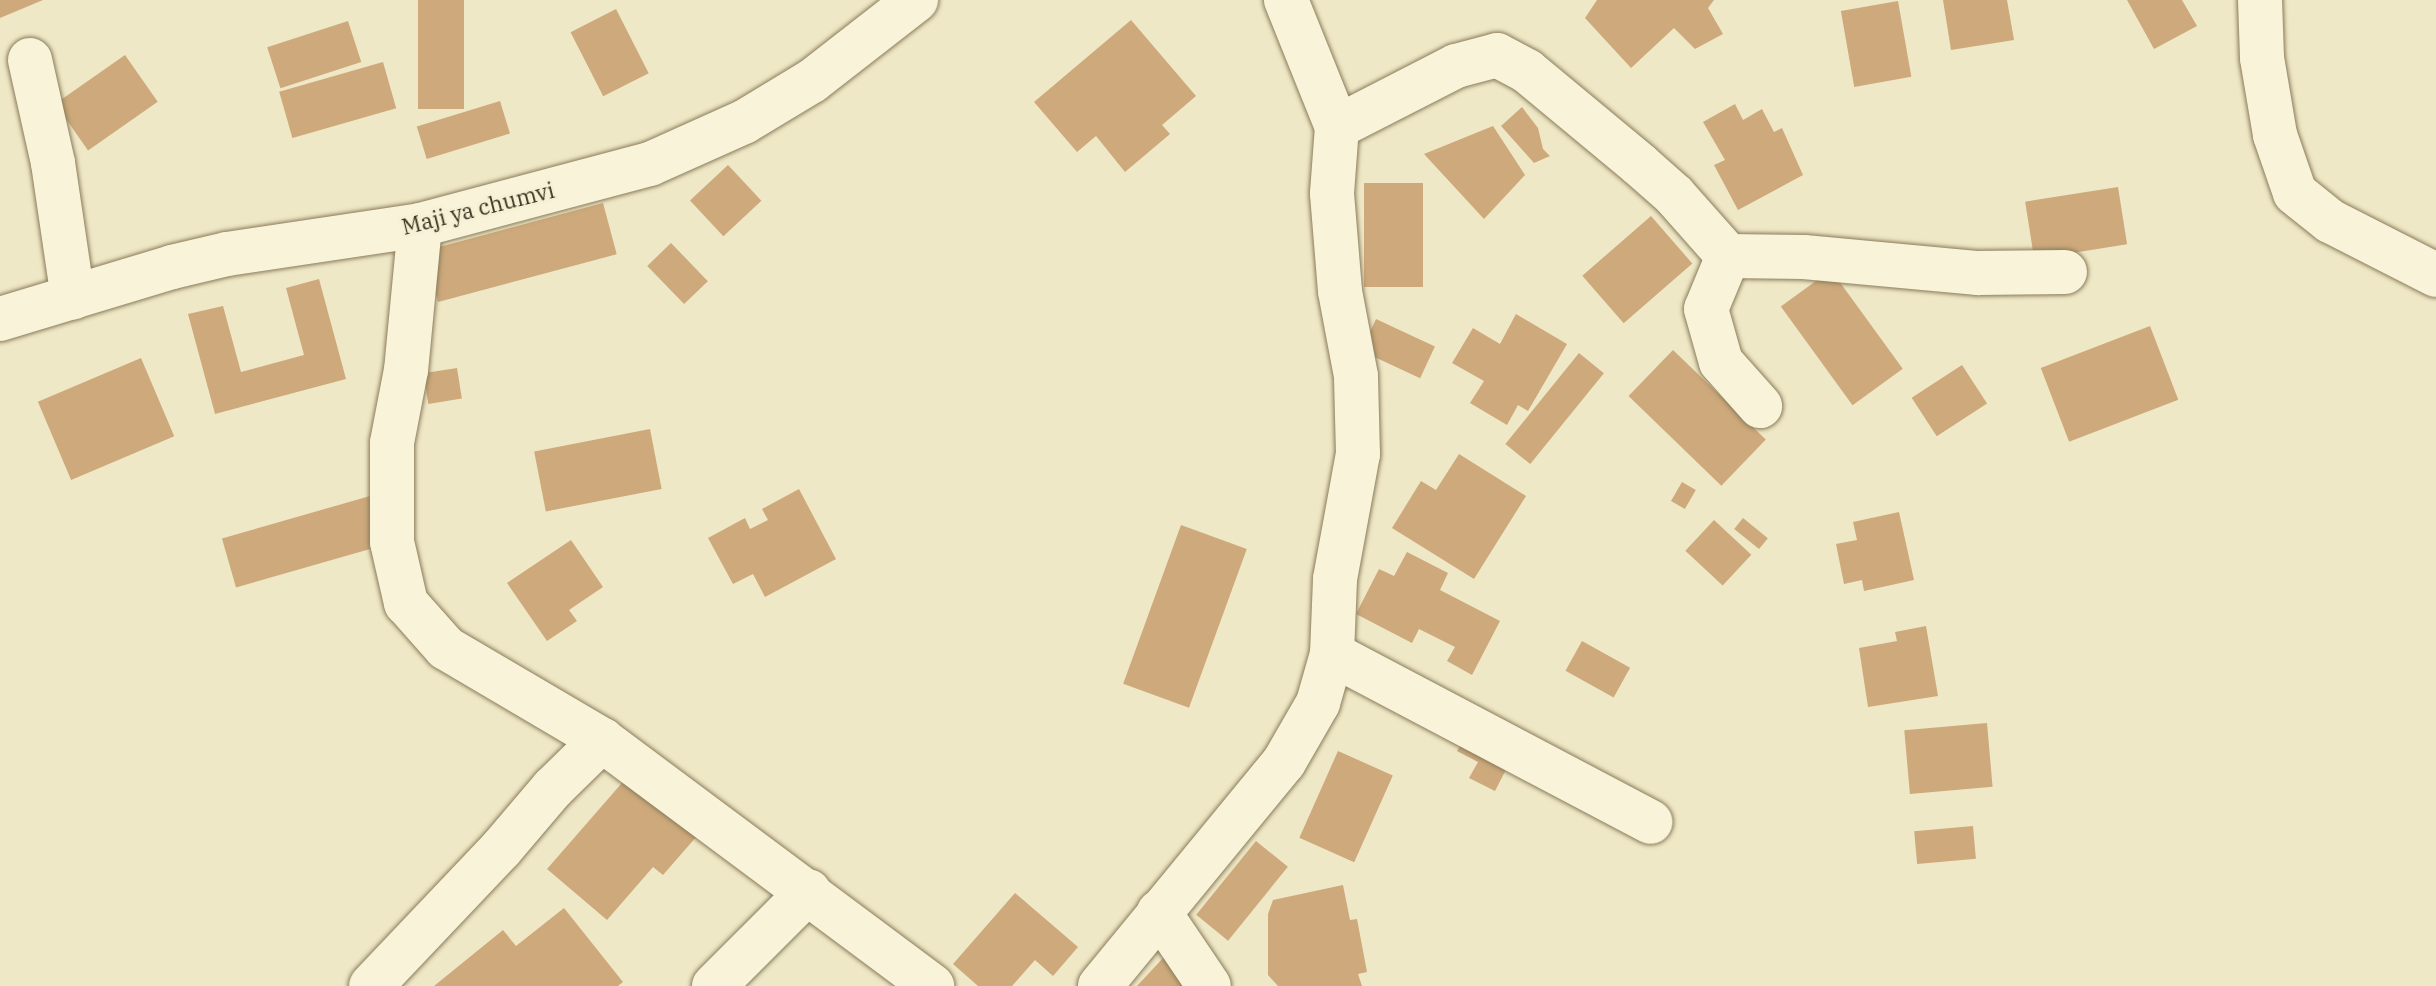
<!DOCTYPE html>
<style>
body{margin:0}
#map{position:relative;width:2436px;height:986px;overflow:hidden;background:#efe8c6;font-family:"IBM Plex Serif",serif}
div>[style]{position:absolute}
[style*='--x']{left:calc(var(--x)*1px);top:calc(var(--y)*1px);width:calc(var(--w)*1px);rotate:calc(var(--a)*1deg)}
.building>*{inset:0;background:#cda97b;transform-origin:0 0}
.roads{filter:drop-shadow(0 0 2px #8a7b5b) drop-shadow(0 0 2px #8a7b5b)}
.minor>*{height:44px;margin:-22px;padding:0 22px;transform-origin:22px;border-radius:22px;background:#f9f4d9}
span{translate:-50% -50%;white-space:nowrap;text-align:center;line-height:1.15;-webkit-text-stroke:6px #f6f1d5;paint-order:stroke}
.street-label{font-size:22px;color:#3a301f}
</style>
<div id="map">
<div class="building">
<i style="clip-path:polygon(0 0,43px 0,0 18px)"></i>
<i style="left:418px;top:0;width:46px;height:109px"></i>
<i style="clip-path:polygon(1597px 0,1714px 0,1708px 8px,1723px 34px,1695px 49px,1674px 28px,1631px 68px,1585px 18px)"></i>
<i style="clip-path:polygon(1943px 0,2007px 0,2014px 40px,1951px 50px)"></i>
<i style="clip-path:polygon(2127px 0,2182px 0,2197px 26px,2154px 49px)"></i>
<i style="left:1898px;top:1px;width:77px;height:58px;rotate:80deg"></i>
<i style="left:616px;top:9px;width:72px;height:51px;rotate:63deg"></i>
<i style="clip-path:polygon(1131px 20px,1196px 96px,1162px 125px,1170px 134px,1125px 172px,1096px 136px,1077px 152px,1034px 102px)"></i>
<i style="left:348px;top:21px;width:43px;height:85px;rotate:72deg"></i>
<i style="left:125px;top:55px;width:57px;height:85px;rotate:55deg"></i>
<i style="left:383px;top:62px;width:48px;height:108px;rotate:74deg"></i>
<i style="left:500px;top:101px;width:34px;height:87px;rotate:73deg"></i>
<i style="clip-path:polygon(1735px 104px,1743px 120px,1762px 109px,1774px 132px,1782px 128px,1803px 175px,1738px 210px,1714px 165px,1725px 160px,1703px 122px)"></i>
<i style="clip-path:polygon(1522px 107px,1538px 128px,1543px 149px,1550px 156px,1534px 163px,1501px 126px)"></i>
<i style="clip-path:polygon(1493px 126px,1525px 175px,1484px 219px,1424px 154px)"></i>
<i style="left:728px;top:165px;width:49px;height:52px;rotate:47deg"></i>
<i style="left:1364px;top:183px;width:59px;height:104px"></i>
<i style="left:2118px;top:187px;width:58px;height:94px;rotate:81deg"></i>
<i style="left:603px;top:203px;width:53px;height:185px;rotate:75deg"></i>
<i style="left:1651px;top:216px;width:63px;height:91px;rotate:49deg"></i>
<i style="left:671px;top:243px;width:53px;height:33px;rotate:46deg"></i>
<i style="left:1831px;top:270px;width:122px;height:62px;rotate:54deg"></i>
<i style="clip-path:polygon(319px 279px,346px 379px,215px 414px,188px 314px,223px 306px,241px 372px,304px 355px,286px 288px)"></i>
<i style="clip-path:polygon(1516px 314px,1567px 344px,1528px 411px,1518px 405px,1507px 425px,1470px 403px,1484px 381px,1452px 363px,1473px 328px,1500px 344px)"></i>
<i style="left:1376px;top:319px;width:65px;height:35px;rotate:25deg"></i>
<i style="left:2150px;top:326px;width:79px;height:117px;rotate:69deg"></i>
<i style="left:1673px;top:350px;width:129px;height:64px;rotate:44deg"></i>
<i style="left:1579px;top:353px;width:32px;height:117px;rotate:39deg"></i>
<i style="left:141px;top:358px;width:85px;height:112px;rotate:67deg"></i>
<i style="left:1962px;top:365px;width:46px;height:60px;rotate:57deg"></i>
<i style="left:457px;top:368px;width:31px;height:34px;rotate:81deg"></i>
<i style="left:650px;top:429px;width:61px;height:118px;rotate:79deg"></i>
<i style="clip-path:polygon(1459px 454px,1526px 496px,1474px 579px,1392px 528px,1421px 481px,1436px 490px)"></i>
<i style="left:1682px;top:482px;width:16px;height:22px;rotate:30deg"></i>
<i style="clip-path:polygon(799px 489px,836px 559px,765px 597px,753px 574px,733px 584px,708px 538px,745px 518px,750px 529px,768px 520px,762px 509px)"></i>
<i style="left:370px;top:496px;width:51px;height:154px;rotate:74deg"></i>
<i style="clip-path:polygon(1899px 512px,1914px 580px,1864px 591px,1862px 580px,1844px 584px,1836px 544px,1857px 540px,1853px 522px)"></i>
<i style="left:1743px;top:518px;width:32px;height:14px;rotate:39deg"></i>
<i style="left:1714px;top:520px;width:51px;height:42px;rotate:43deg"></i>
<i style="left:1181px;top:525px;width:70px;height:169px;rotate:20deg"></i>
<i style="clip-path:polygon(571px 540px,603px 587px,569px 610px,577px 621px,547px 641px,507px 583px)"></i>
<i style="clip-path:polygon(1407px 552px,1448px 573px,1440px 590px,1500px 621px,1472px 675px,1447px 661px,1455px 647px,1419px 629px,1412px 643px,1356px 614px,1379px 569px,1394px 576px)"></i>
<i style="clip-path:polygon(1926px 626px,1938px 696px,1868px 707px,1859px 648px,1897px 641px,1895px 632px)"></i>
<i style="left:1582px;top:641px;width:55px;height:34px;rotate:29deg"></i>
<i style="left:1987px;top:723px;width:64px;height:83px;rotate:85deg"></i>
<i style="clip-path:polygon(1468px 731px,1514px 754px,1495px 791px,1469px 778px,1478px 762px,1457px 751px)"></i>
<i style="left:1338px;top:751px;width:60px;height:95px;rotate:24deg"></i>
<i style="clip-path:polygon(628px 776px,697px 836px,663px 875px,653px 867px,607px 920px,547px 869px)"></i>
<i style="left:1973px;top:826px;width:33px;height:59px;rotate:85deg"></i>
<i style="left:1256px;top:841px;width:41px;height:95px;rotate:39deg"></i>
<i style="clip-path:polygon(1343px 885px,1350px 920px,1357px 919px,1367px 972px,1358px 974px,1362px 986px,1278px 986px,1268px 975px,1268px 914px,1273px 900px)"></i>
<i style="clip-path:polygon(1015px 893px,1078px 947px,1053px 976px,1035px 960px,1012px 986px,978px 986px,953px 964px)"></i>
<i style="clip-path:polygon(564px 908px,623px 982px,618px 986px,434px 986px,503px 930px,516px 946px)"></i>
<i style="clip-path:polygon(1164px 957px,1194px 986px,1137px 986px)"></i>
</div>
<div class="roads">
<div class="minor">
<i style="--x:2260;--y:0;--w:58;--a:88"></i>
<i style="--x:2262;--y:58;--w:78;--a:80.4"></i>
<i style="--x:2275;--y:135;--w:61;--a:71"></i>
<i style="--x:2295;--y:193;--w:45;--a:38.7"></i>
<i style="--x:2330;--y:221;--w:119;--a:27"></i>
<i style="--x:30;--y:60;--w:106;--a:77.4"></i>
<i style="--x:53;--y:163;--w:136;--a:81.6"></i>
<i style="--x:1337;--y:127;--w:134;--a:-27.1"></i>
<i style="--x:1456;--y:66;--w:42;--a:-15"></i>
<i style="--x:1497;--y:55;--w:34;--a:28"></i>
<i style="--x:1527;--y:71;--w:146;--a:39.7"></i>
<i style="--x:1639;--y:164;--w:47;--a:41.5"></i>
<i style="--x:1674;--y:195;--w:81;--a:48.5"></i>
<i style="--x:1728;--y:256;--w:76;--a:0.8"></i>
<i style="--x:1804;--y:257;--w:175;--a:5.3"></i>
<i style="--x:1978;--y:273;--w:87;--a:-0.7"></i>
<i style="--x:420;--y:225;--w:146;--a:95.5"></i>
<i style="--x:406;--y:370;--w:74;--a:100.9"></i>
<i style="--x:392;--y:443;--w:99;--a:90"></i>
<i style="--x:392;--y:542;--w:63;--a:77.1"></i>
<i style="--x:406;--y:603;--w:60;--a:48.4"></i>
<i style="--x:446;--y:648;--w:181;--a:30.5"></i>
<i style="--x:602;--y:740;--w:412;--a:36.7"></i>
<i style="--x:1728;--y:256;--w:57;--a:112.5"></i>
<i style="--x:1706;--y:309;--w:55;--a:74.2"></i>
<i style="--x:1721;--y:362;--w:59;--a:48.4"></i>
<i style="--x:0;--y:319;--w:180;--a:-16.8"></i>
<i style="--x:172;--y:267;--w:57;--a:-13.3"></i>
<i style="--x:227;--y:254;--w:195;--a:-8.5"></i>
<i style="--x:420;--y:225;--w:238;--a:-14.9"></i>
<i style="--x:650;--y:164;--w:103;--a:-24.1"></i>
<i style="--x:744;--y:122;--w:79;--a:-31.1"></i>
<i style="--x:812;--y:81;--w:132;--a:-37.9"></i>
<i style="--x:1332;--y:654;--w:360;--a:27.8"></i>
<i style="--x:1159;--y:912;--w:89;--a:56"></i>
<i style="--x:371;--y:986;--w:189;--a:-46.5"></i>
<i style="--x:501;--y:849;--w:80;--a:-49.6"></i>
<i style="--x:553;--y:788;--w:69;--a:-44.4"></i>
<i style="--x:714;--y:986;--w:134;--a:-45"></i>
<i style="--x:1100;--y:986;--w:290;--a:-50.6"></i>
<i style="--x:1284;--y:762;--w:68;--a:-60"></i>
<i style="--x:1318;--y:703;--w:51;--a:-74.1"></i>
<i style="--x:1332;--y:654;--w:75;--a:-87.7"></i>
<i style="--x:1335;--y:579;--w:127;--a:-79.6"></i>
<i style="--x:1358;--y:454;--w:78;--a:-91.5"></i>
<i style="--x:1356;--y:376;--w:86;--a:-100.7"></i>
<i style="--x:1340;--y:291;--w:98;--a:-94.7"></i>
<i style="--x:1332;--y:193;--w:66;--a:-85.7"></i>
<i style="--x:1337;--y:127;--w:137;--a:-111.9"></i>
</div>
</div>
<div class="street-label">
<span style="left:478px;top:208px;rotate:-14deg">Maji ya chumvi</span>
</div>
</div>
